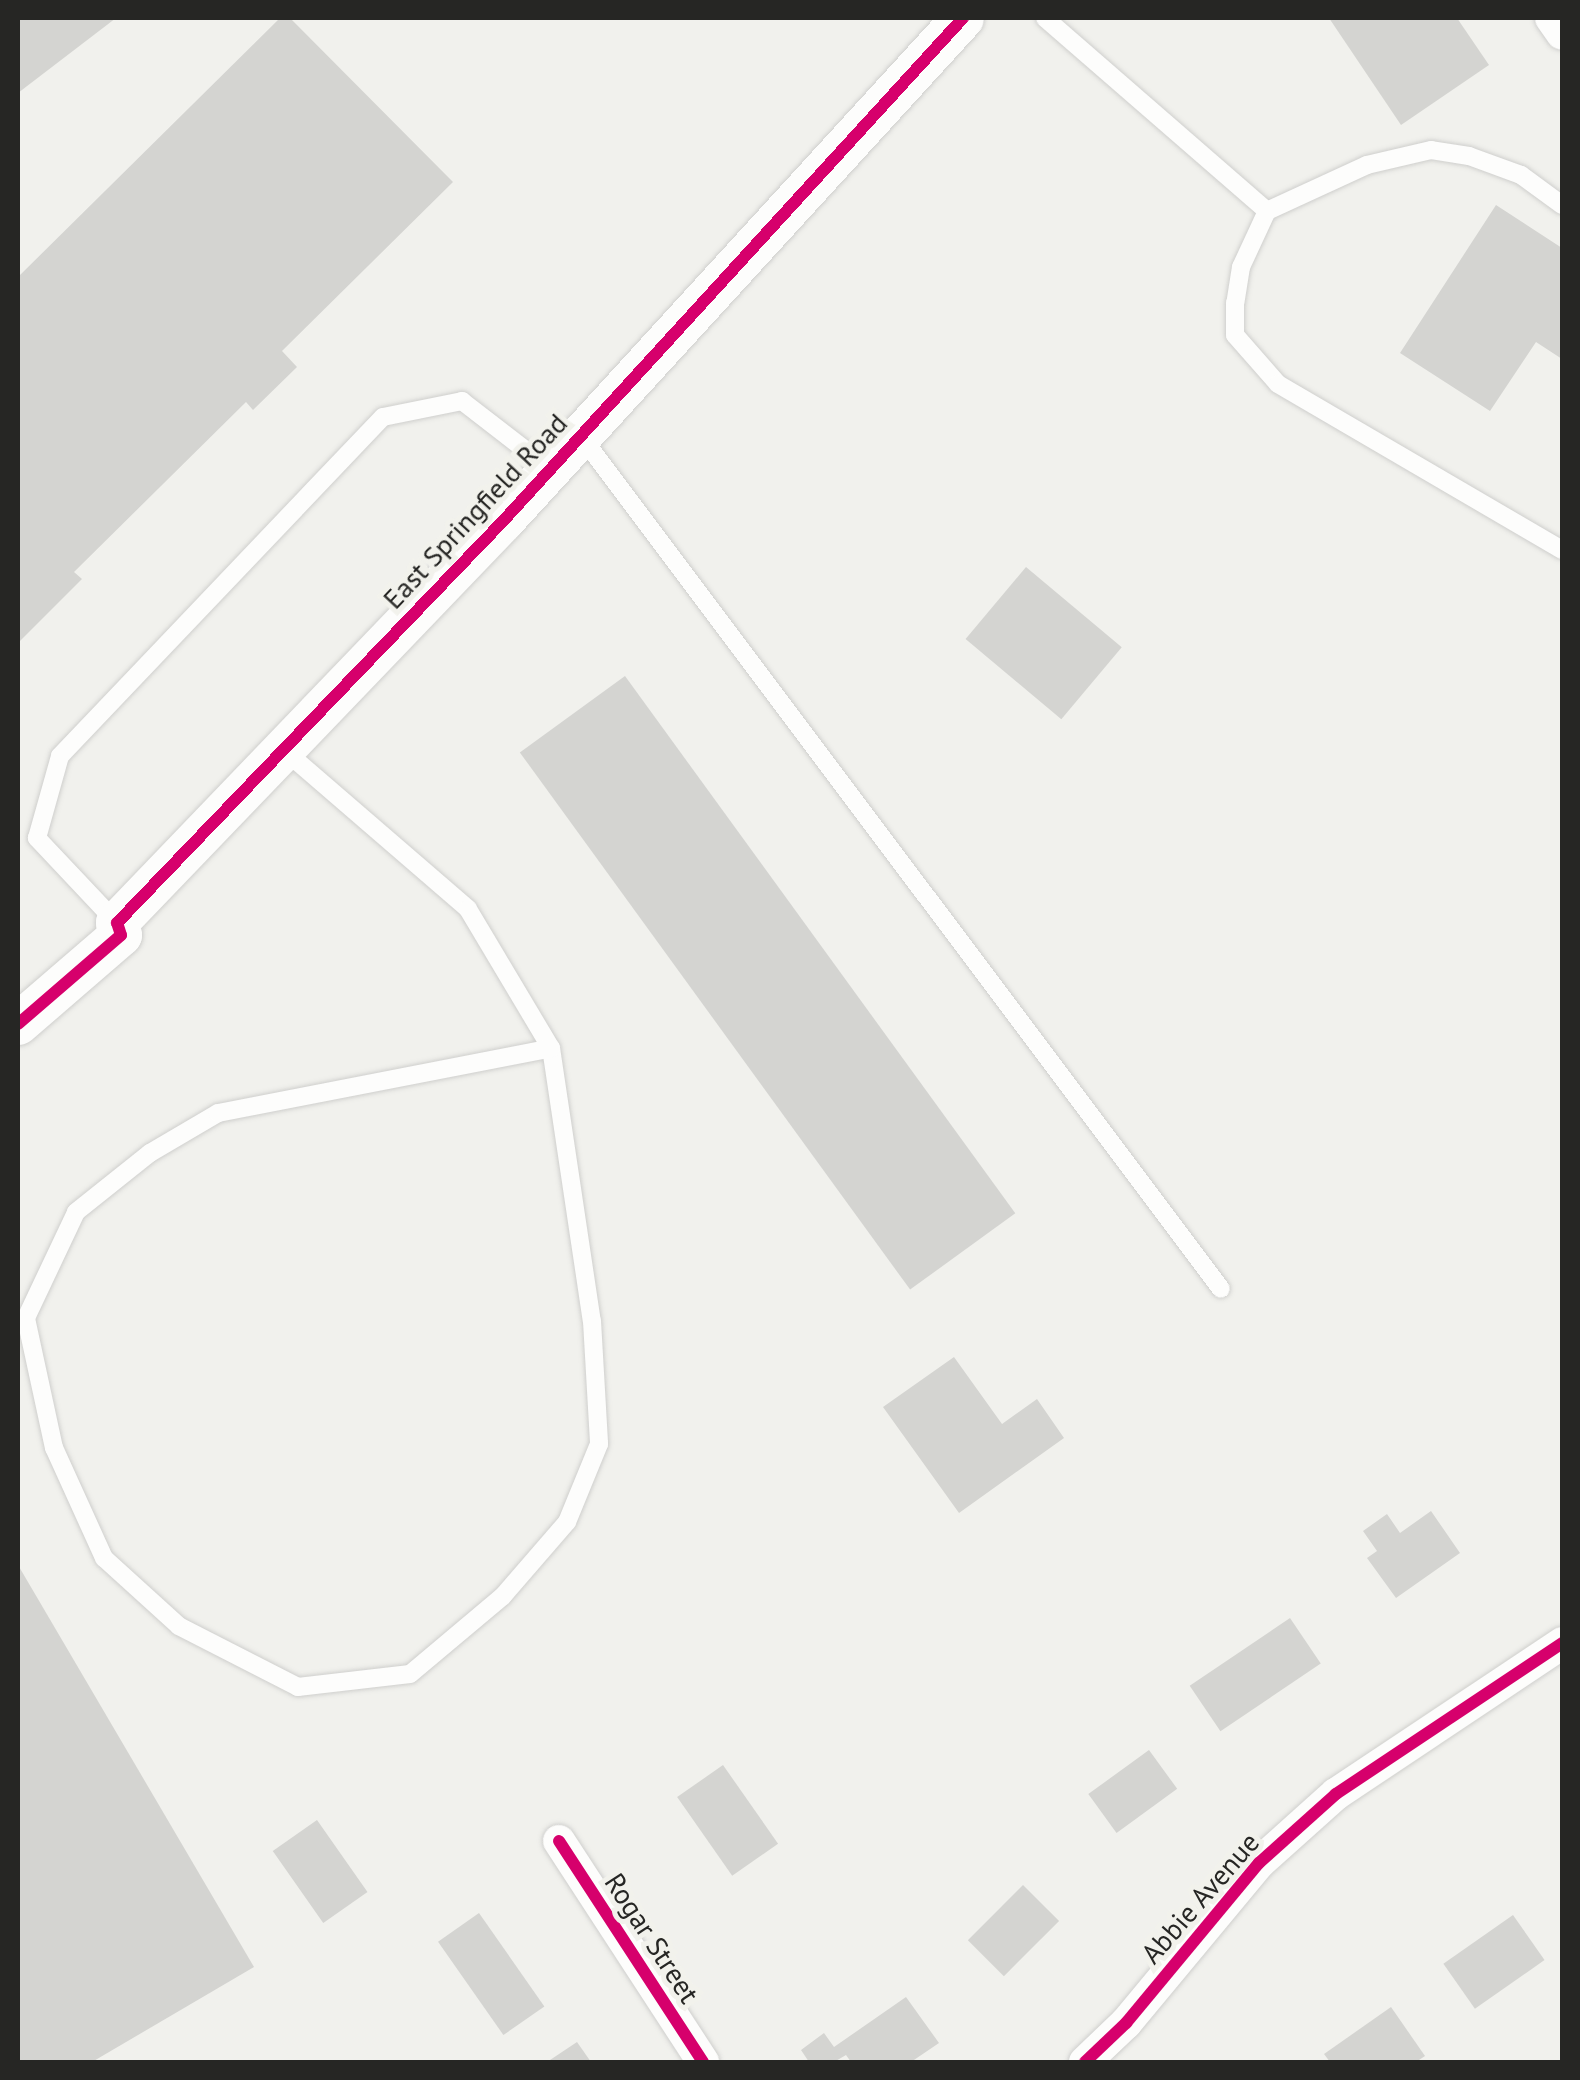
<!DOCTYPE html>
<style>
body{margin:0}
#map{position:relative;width:1580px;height:2080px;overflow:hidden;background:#f1f1ed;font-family:"PT Sans",sans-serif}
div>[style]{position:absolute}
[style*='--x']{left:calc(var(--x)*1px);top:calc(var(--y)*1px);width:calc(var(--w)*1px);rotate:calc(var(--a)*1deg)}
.building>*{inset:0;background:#d4d4d1;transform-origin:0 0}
.roads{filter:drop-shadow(0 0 2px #cfcfcd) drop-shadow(0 0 2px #cfcfcd)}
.service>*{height:18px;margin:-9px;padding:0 9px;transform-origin:9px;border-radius:9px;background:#fdfdfc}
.minor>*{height:32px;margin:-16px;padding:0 16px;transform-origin:16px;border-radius:16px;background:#fdfdfc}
.tertiary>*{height:42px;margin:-21px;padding:0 21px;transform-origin:21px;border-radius:21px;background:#fdfdfc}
.cycleway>*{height:12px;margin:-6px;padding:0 6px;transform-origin:6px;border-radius:6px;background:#d6006c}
span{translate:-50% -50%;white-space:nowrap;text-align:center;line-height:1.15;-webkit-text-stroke:10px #f2f2ec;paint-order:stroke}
.street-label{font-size:28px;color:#262624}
.frame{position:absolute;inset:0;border:20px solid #262624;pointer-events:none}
</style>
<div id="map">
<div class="building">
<i style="clip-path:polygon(18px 18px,116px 18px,18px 93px)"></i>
<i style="clip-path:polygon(280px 18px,290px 18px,453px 182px,282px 351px,297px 367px,253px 410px,246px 402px,74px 572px,82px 579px,18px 643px,18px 277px)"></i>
<i style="clip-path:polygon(1329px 18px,1457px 18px,1489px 65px,1401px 125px)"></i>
<i style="clip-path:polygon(1496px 205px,1562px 248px,1562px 359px,1536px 342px,1490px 411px,1400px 353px)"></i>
<i style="left:1026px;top:567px;width:125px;height:94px;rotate:40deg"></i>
<i style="left:625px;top:676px;width:664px;height:130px;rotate:54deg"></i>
<i style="clip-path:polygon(954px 1357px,1002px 1424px,1037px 1399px,1064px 1438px,959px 1513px,883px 1407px)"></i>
<i style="clip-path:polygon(1431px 1511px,1460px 1553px,1396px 1598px,1367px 1558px,1377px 1551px,1363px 1531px,1387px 1514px,1400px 1533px)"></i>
<i style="clip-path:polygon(18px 1565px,254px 1967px,92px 2062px,18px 2062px)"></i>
<i style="left:1290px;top:1618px;width:55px;height:121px;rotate:56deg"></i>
<i style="left:1149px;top:1750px;width:48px;height:75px;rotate:54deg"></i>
<i style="left:723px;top:1765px;width:96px;height:56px;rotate:55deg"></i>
<i style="left:317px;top:1820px;width:88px;height:54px;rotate:55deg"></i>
<i style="left:1023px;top:1885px;width:51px;height:78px;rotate:45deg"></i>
<i style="left:479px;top:1913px;width:114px;height:50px;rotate:55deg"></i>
<i style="left:1513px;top:1915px;width:55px;height:85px;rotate:55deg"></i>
<i style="clip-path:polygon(906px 1997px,939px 2043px,911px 2062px,851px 2062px,846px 2055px,834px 2062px,809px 2062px,801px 2050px,824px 2033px,834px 2047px)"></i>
<i style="clip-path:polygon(1391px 2007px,1425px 2056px,1416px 2062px,1330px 2062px,1324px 2054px)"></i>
<i style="clip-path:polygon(577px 2042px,591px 2062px,547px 2062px)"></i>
</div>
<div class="roads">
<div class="service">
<i style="--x:1045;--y:18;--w:294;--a:41"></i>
<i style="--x:1562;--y:205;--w:51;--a:-143.8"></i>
<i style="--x:1521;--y:175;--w:55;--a:-159.9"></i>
<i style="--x:1469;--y:156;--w:38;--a:-171"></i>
<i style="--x:1431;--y:150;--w:66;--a:166.8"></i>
<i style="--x:1367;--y:165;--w:110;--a:155.3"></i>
<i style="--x:1267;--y:211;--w:62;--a:114.9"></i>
<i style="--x:1241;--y:267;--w:36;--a:99"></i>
<i style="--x:1235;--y:303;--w:32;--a:90"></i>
<i style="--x:1235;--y:335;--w:65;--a:48.7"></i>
<i style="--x:1278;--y:384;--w:329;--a:30.3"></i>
<i style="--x:581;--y:436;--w:1066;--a:53.12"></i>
<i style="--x:284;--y:750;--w:243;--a:40.8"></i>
<i style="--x:468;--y:909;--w:162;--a:59.2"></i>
<i style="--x:551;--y:1048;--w:276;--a:81.5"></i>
<i style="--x:592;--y:1321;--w:123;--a:86.7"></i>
<i style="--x:599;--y:1444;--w:84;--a:112.3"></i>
<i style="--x:567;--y:1522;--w:98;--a:130.9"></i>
<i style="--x:503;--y:1596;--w:121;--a:140"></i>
<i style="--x:410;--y:1674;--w:113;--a:173.4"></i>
<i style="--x:298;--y:1687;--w:134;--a:-152.9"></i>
<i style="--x:179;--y:1626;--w:101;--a:-137.8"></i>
<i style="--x:104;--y:1558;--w:121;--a:-114.4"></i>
<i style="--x:54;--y:1448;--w:133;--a:-102.2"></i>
<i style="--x:26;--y:1318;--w:117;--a:-64.7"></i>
<i style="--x:76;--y:1212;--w:95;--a:-38.6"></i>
<i style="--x:150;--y:1153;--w:79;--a:-30.5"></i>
<i style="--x:218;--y:1113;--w:339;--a:-11"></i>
<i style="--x:117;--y:923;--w:117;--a:-133.3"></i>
<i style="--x:37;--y:838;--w:85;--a:-74.3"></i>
<i style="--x:60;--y:756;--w:468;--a:-46.4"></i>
<i style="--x:383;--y:417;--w:81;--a:-11.4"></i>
<i style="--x:462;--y:401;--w:111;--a:37.7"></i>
</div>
<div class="minor">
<i style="--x:1551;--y:18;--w:19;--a:55"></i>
<i style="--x:559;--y:1841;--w:264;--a:56.9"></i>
<i style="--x:1085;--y:2062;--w:57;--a:-43.6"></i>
<i style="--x:1126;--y:2023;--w:208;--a:-50.3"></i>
<i style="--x:1259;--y:1863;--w:103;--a:-41.9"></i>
<i style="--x:1336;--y:1794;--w:272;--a:-33.7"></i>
</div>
<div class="tertiary">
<i style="--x:18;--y:1024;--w:136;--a:-40.8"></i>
<i style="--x:121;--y:935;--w:13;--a:-108"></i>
<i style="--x:117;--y:923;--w:559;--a:-46.16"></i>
<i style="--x:504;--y:520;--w:680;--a:-47.56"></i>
</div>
</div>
<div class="cycleway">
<i style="--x:18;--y:1024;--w:136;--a:-40.8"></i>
<i style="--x:121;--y:935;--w:13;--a:-108"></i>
<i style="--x:117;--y:923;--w:559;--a:-46.16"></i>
<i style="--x:504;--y:520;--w:680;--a:-47.56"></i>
<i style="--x:559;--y:1841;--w:264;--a:56.9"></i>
<i style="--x:1085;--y:2062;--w:57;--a:-43.6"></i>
<i style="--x:1126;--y:2023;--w:208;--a:-50.3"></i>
<i style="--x:1259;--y:1863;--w:103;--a:-41.9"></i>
<i style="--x:1336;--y:1794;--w:272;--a:-33.7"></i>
</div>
<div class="street-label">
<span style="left:475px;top:511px;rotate:-47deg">East Springfield Road</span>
<span style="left:1200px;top:1898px;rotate:-49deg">Abbie Avenue</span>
<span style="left:652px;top:1938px;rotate:57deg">Rogar Street</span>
</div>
<div class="frame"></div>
</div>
